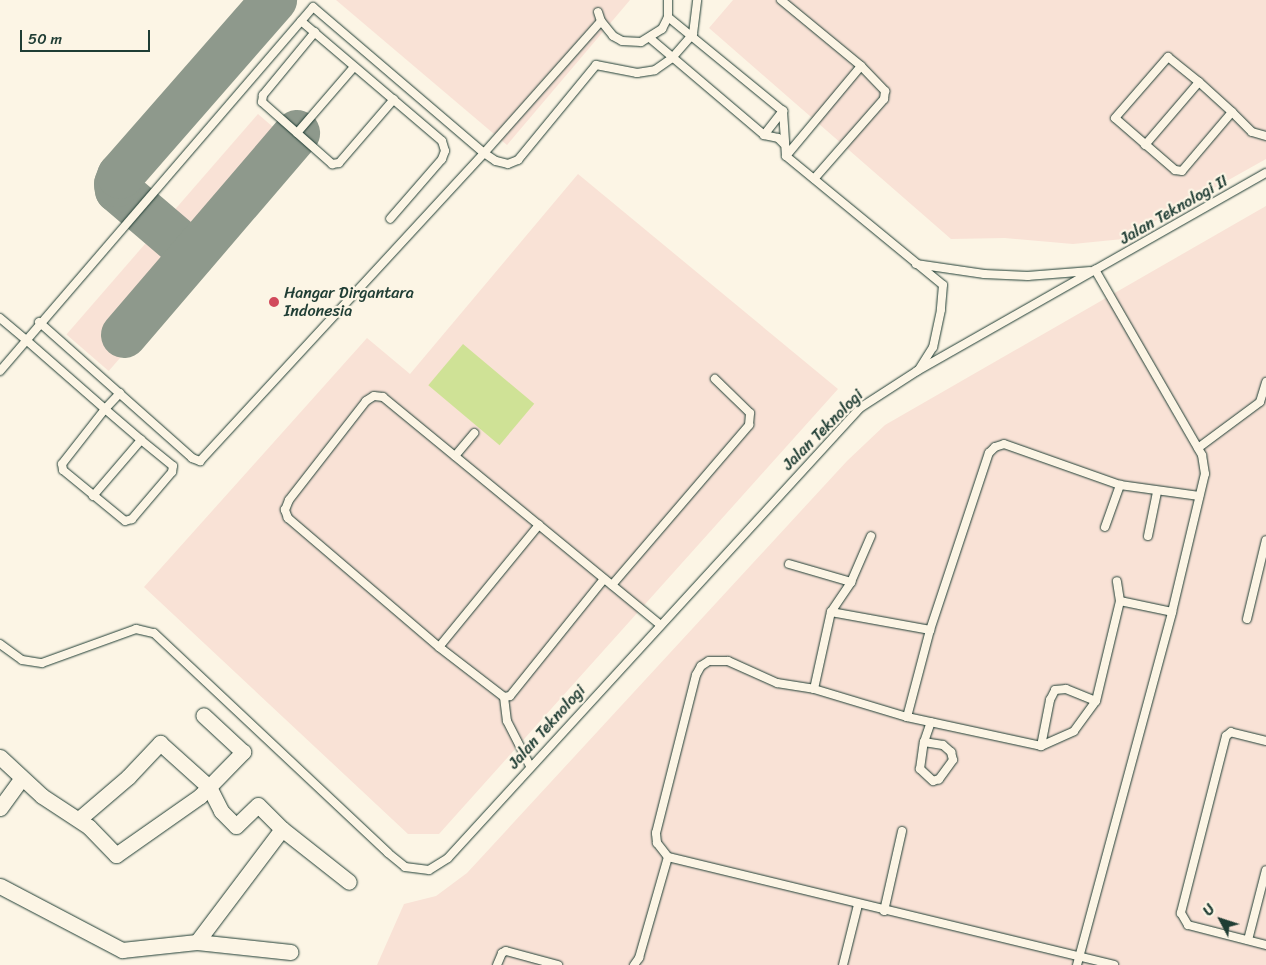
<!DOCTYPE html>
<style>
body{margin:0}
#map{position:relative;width:1266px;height:965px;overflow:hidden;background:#fcf5e5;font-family:Sriracha,sans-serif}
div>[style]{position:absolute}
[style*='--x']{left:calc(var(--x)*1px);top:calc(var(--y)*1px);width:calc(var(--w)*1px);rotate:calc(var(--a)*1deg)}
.built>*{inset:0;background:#f9e2d6;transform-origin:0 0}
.green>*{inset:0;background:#cfe296;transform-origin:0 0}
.taxiway>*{height:46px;margin:-23px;padding:0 23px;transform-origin:23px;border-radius:23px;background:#8e998c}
.roads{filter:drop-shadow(0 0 1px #1f3d34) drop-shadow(0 0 1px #1f3d34)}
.service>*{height:8px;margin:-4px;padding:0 4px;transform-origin:4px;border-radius:4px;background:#fcf5e5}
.minor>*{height:15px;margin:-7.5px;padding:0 7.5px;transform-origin:7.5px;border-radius:7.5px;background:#fcf5e5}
.dots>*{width:14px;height:14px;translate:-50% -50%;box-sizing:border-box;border:2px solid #fcf5e5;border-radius:50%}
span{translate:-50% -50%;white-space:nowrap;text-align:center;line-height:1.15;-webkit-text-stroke:4.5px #fcf5e5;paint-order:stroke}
.street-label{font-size:16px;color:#1f3d34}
.poi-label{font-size:16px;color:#1f3d34}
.left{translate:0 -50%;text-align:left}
.north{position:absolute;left:1196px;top:895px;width:50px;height:50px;-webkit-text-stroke:4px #fcf5e5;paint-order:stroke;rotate:310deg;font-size:14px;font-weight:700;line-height:20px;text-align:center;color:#1f3d34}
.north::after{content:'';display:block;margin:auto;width:18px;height:22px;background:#1f3d34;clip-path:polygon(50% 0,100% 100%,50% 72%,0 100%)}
.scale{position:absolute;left:20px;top:30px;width:130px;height:22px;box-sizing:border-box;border:2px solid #1f3d34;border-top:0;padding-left:6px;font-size:15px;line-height:18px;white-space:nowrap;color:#1f3d34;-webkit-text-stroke:4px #fcf5e5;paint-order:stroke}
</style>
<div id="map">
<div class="built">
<i style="clip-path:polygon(336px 0,630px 0,507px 145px)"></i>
<i style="clip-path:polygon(733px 0,1266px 0,1266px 159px,1123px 239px,1073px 244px,1005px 238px,951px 239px,709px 28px)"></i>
<i style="left:258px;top:114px;width:56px;height:292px;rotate:41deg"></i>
<i style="clip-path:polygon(578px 174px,838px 389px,439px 834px,408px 834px,144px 587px,367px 338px,410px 374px)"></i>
<i style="clip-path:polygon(1266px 206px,1266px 965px,377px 965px,404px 904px,436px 896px,467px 873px,847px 461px,885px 425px)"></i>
</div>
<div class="green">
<i style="left:463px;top:344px;width:93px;height:54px;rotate:40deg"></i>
</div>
<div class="taxiway">
<i style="--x:193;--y:254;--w:99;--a:-139.5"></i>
<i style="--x:118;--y:190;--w:6;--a:-99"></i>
<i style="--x:117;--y:184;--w:9;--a:-69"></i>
<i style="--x:120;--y:176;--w:234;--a:-48.8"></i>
<i style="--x:124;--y:335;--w:266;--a:-49.4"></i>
</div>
<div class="roads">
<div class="service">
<i style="--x:781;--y:0;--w:104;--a:39.5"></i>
<i style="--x:861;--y:66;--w:35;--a:46"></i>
<i style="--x:885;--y:91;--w:8;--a:97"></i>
<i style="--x:884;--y:99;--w:106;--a:131.2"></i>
<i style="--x:598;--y:12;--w:9;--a:72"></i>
<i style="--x:601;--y:21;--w:19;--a:51"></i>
<i style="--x:613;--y:36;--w:10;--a:29"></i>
<i style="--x:622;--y:41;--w:19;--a:3"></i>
<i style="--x:641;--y:42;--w:25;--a:-32"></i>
<i style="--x:662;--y:29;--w:13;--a:-63"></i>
<i style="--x:668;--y:17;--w:17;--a:-90"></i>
<i style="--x:668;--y:17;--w:149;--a:39.3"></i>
<i style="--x:783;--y:111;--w:45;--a:86.2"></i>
<i style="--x:301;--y:21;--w:185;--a:40.4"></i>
<i style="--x:442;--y:141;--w:10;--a:73"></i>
<i style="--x:445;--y:151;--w:9;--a:111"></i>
<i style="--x:442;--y:159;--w:79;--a:130.9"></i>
<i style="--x:315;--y:32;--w:82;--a:129.5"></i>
<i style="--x:263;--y:95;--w:7;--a:98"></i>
<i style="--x:262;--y:102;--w:94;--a:41.5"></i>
<i style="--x:332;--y:164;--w:7;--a:-8"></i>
<i style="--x:339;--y:163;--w:84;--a:-49.3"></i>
<i style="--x:651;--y:39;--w:148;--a:40.3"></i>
<i style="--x:764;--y:135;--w:14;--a:12"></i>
<i style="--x:778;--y:138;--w:8;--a:45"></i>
<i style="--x:861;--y:66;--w:117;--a:129.8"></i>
<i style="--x:786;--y:156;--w:203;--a:39.4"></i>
<i style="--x:943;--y:285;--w:25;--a:95"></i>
<i style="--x:941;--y:310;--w:38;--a:102"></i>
<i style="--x:933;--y:347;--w:26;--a:122"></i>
<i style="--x:1232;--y:112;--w:77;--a:130.3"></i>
<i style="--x:1182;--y:171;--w:7;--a:-172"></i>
<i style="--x:1175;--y:170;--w:79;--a:-139.1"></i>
<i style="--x:1115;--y:118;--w:81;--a:-49"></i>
<i style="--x:1168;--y:57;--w:40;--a:39"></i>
<i style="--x:1199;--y:82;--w:45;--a:42.3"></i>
<i style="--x:1232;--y:112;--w:28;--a:45"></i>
<i style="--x:1252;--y:132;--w:15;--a:16"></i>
<i style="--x:297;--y:133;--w:87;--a:-49.2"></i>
<i style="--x:764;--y:135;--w:31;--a:-52"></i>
<i style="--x:1145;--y:145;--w:83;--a:-49.4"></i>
<i style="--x:916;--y:264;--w:69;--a:8.4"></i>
<i style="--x:984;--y:274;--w:44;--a:2.6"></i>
<i style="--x:1028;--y:276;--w:62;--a:-4.6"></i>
<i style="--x:0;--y:318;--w:33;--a:40"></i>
<i style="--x:25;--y:339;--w:106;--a:41.2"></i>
<i style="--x:105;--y:409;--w:48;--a:40.7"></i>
<i style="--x:141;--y:440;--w:41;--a:39.1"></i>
<i style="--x:173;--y:466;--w:6;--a:99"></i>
<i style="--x:172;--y:472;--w:62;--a:130.4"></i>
<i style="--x:132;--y:519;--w:7;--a:164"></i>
<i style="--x:125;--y:521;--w:80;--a:-140.6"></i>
<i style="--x:63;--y:470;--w:6;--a:-99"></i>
<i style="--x:62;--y:464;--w:70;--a:-52"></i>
<i style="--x:105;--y:409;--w:22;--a:-47"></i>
<i style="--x:39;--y:322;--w:205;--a:41.6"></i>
<i style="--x:192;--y:458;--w:9;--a:21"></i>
<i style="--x:200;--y:461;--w:419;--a:-47.3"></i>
<i style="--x:484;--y:153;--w:176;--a:-48.4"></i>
<i style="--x:0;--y:371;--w:480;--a:-49.3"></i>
<i style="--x:313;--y:7;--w:225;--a:40.5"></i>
<i style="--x:484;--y:153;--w:14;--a:34"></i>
<i style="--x:496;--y:161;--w:12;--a:14"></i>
<i style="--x:508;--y:164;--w:11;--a:-22"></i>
<i style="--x:518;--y:160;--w:123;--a:-50.6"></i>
<i style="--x:596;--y:65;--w:42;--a:11"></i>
<i style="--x:637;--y:73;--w:18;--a:-9"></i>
<i style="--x:655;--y:70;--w:21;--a:-35"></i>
<i style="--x:672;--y:58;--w:32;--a:-49"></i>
<i style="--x:693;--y:34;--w:34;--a:-83"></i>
<i style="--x:1198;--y:448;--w:77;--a:-36.6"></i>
<i style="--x:1260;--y:402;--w:21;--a:-73"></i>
<i style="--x:455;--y:456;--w:30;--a:-50"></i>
<i style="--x:93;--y:496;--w:74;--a:-49.4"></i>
<i style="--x:1105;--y:527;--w:45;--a:-70.3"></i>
<i style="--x:1148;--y:536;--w:45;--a:-78.4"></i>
<i style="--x:789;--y:564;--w:65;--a:16.2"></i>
<i style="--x:604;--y:579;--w:150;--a:128.8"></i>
<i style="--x:510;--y:696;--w:6;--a:171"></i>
<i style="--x:504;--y:697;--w:82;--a:-142.4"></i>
<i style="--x:439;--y:647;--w:199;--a:-139.5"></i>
<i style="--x:288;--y:518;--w:9;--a:-111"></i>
<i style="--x:285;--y:510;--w:11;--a:-68"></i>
<i style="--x:289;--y:500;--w:125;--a:-52.1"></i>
<i style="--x:366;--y:401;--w:9;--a:-32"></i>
<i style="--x:374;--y:396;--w:9;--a:6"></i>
<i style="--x:383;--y:397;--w:357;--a:39.4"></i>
<i style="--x:612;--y:585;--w:211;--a:-49.4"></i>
<i style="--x:749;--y:425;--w:12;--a:-85"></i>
<i style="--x:750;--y:413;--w:49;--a:-135.8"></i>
<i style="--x:1120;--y:601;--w:53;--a:11.9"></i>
<i style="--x:831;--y:612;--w:36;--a:-56"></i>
<i style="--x:851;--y:582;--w:50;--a:-66.5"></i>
<i style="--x:1247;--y:619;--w:81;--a:-76.5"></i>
<i style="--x:0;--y:644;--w:27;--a:36"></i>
<i style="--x:22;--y:660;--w:20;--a:9"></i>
<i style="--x:42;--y:663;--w:100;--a:-19.9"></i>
<i style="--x:136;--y:629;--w:18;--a:13"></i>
<i style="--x:154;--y:633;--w:321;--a:43.2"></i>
<i style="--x:388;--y:853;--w:22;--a:39"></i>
<i style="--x:405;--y:867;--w:24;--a:7"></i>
<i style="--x:429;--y:870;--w:22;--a:-32"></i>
<i style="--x:448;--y:858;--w:610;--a:-47.52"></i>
<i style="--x:860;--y:408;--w:68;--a:-33"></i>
<i style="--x:917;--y:371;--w:401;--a:-29.6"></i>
<i style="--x:439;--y:647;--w:158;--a:-50.7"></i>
<i style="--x:814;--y:689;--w:79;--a:-77.6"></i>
<i style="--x:831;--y:612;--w:101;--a:10.3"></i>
<i style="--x:504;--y:697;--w:24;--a:83"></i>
<i style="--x:507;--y:721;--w:51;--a:62.9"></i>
<i style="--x:907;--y:717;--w:90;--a:-75.2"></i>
<i style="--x:930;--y:630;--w:187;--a:-71.6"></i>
<i style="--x:989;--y:453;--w:8;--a:-45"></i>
<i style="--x:995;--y:447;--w:9;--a:-18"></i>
<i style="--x:1004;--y:444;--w:123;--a:19.5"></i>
<i style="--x:1120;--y:485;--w:80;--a:7.9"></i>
<i style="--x:1266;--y:741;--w:36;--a:-166"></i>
<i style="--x:1231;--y:732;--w:6;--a:141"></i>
<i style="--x:1226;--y:736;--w:183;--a:104.3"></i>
<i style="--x:1181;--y:913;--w:14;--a:60"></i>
<i style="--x:1188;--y:925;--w:81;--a:14.4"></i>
<i style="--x:924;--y:742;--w:19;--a:9"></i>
<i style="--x:943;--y:745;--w:11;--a:41"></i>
<i style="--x:951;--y:752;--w:8;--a:76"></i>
<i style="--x:953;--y:760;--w:24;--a:126"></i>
<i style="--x:939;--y:779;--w:6;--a:162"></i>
<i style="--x:933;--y:781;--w:18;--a:-137"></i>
<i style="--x:920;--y:769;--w:27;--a:-82"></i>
<i style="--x:924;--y:742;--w:21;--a:-71"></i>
<i style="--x:1041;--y:746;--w:47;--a:-78.9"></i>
<i style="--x:1050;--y:700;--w:11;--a:-63"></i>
<i style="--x:1055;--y:690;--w:11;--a:-5"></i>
<i style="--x:1066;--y:689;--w:32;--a:22"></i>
<i style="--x:668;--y:857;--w:459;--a:13.6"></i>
<i style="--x:884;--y:911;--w:82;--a:-77.3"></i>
<i style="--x:1248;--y:940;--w:72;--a:-75.6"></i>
<i style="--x:497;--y:965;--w:13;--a:-67"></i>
<i style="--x:502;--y:953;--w:4;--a:-27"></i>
<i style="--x:506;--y:951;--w:54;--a:15.1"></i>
<i style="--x:634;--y:965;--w:9;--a:-54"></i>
<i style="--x:639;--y:958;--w:105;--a:-74"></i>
<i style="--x:668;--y:857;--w:18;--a:-128"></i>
<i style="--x:657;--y:843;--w:10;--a:-96"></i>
<i style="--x:656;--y:833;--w:163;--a:-75.8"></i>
<i style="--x:696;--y:675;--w:10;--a:-61"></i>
<i style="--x:701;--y:666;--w:9;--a:-32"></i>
<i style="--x:709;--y:661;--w:19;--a:0"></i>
<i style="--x:728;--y:661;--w:54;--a:24.2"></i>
<i style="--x:777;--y:683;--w:37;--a:9"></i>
<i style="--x:814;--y:689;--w:97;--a:16.8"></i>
<i style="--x:907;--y:717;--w:137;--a:12.2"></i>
<i style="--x:1041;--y:746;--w:36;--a:-24"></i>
<i style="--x:1074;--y:731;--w:37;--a:-54"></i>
<i style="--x:1096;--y:701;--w:103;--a:-76.5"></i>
<i style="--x:1120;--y:601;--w:20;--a:-99"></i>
<i style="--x:843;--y:965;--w:62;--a:-76"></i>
<i style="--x:1077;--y:965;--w:366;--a:-74.9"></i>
<i style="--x:1172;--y:612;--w:142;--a:-76.6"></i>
<i style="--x:1205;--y:474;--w:19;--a:-99"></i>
<i style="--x:1202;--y:455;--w:214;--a:-120"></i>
</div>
<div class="minor">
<i style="--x:0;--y:757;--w:57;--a:42.9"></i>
<i style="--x:42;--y:796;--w:56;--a:33.4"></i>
<i style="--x:89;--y:827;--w:39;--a:46"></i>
<i style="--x:116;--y:855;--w:103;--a:-35.1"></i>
<i style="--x:200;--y:796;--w:62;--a:-45.7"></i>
<i style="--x:243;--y:752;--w:54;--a:-137.2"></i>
<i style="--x:0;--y:808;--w:36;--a:-54"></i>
<i style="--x:79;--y:819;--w:65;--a:-40.6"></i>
<i style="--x:128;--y:777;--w:47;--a:-46.7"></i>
<i style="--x:160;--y:743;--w:66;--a:41.9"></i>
<i style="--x:209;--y:787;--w:27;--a:63"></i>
<i style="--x:221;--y:811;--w:21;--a:45"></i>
<i style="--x:236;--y:826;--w:30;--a:-44"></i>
<i style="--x:258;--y:805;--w:34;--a:45"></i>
<i style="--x:282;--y:829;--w:141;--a:127"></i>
<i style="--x:282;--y:829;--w:85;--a:38.3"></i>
<i style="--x:0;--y:886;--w:138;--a:27.7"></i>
<i style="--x:122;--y:950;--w:75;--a:-6.1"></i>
<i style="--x:197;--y:942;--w:94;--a:6.1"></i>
</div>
</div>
<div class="dots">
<i style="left:274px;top:302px;background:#d1495b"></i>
</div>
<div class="street-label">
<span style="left:1174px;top:210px;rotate:-30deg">Jalan Teknologi II</span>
<span style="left:823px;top:430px;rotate:-45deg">Jalan Teknologi</span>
<span style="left:547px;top:727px;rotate:-48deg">Jalan Teknologi</span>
</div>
<div class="poi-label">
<span class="left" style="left:284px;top:302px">Hangar Dirgantara<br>Indonesia</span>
</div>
<div class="north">U</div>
<div class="scale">50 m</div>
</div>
